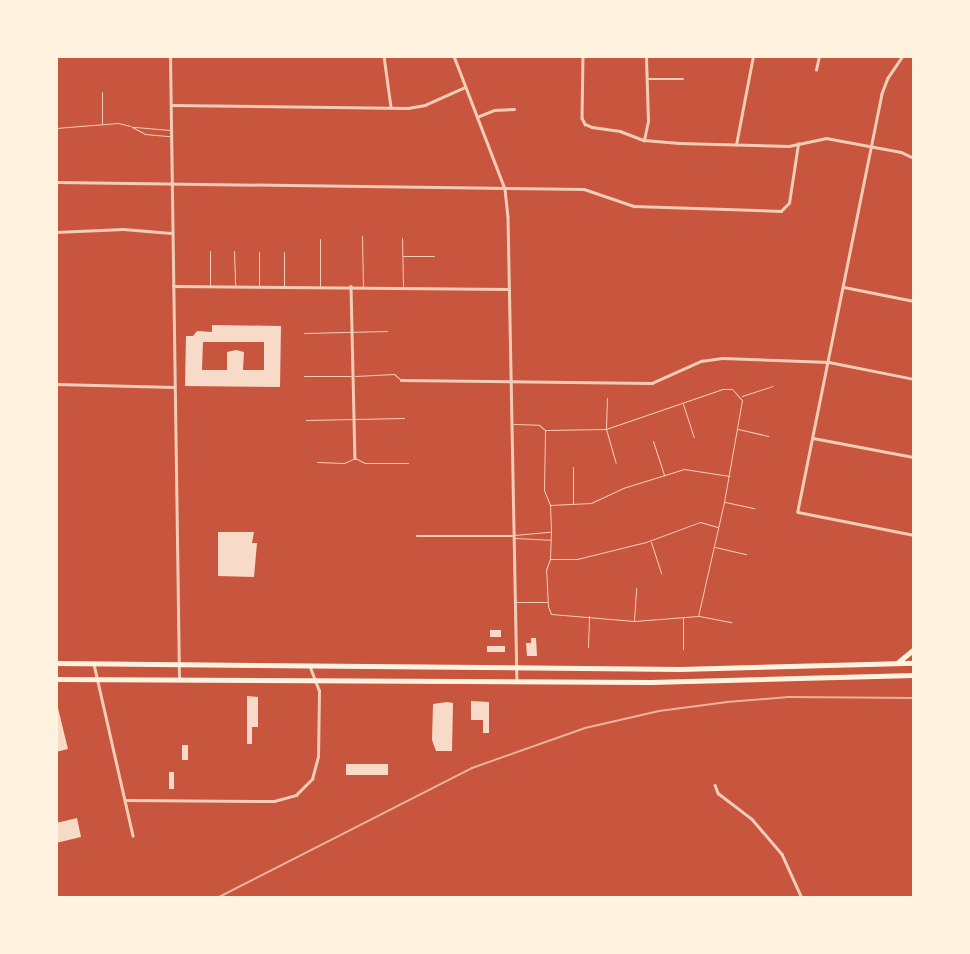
<!DOCTYPE html>
<style>
body{margin:0}
#map{position:relative;width:970px;height:954px;overflow:hidden;background:#c8553d;font-family:Montserrat,sans-serif}
div>[style]{position:absolute}
[style*='--x']{left:calc(var(--x)*1px);top:calc(var(--y)*1px);width:calc(var(--w)*1px);rotate:calc(var(--a)*1deg)}
.building>*{inset:0;background:#f7dbc8;transform-origin:0 0}
.service>*{height:1px;margin:-0.5px;padding:0 0.5px;transform-origin:0.5px;border-radius:0.5px;background:#f1ccb7}
.minor>*{height:2.5px;margin:-1.25px;padding:0 1.25px;transform-origin:1.25px;border-radius:1.25px;background:#f1ccb7}
.tertiary>*{height:3px;margin:-1.5px;padding:0 1.5px;transform-origin:1.5px;border-radius:1.5px;background:#f1ccb7}
.primary>*{height:4.5px;margin:-2.25px;padding:0 2.25px;transform-origin:2.25px;border-radius:2.25px;background:#fff3e0}
.rail>*{height:2px;margin:-1px;padding:0 1px;transform-origin:1px;border-radius:1px;background:#e9b49f}
span{translate:-50% -50%;white-space:nowrap;text-align:center;line-height:1.15;-webkit-text-stroke:5px #fff3e0;paint-order:stroke}
.frame{position:absolute;inset:0;border:58px solid #fff3e0;pointer-events:none}
</style>
<div id="map">
<div class="building">
<i style="clip-path:polygon(evenodd,212px 325px,281px 326px,280px 387px,185px 386px,186px 336px,193px 336px,197px 331px,212px 332px,212px 325px,203px 342px,264px 342px,264px 370px,243px 370px,244px 352px,236px 350px,227px 352px,227px 370px,202px 370px,203px 342px)"></i>
<i style="clip-path:polygon(218px 532px,254px 532px,252px 543px,257px 543px,254px 577px,218px 576px)"></i>
<i style="left:490px;top:630px;width:11px;height:7px"></i>
<i style="clip-path:polygon(531px 638px,536px 638px,537px 656px,527px 656px,526px 643px,531px 643px)"></i>
<i style="left:487px;top:646px;width:18px;height:6px"></i>
<i style="clip-path:polygon(247px 696px,258px 697px,258px 727px,252px 727px,252px 744px,247px 744px)"></i>
<i style="clip-path:polygon(56px 700px,68px 749px,56px 752px)"></i>
<i style="clip-path:polygon(471px 701px,489px 702px,489px 733px,483px 733px,483px 720px,471px 720px)"></i>
<i style="clip-path:polygon(447px 702px,453px 703px,452px 751px,436px 751px,432px 740px,433px 704px)"></i>
<i style="left:182px;top:745px;width:6px;height:15px"></i>
<i style="left:346px;top:764px;width:42px;height:11px"></i>
<i style="left:169px;top:772px;width:5px;height:17px"></i>
<i style="clip-path:polygon(77px 818px,81px 837px,56px 843px,56px 823px)"></i>
</div>
<div class="service">
<i style="--x:102;--y:92;--w:31;--a:90"></i>
<i style="--x:56;--y:128;--w:62;--a:-4.6"></i>
<i style="--x:118;--y:123;--w:13;--a:13"></i>
<i style="--x:170;--y:130;--w:38;--a:-175"></i>
<i style="--x:132;--y:127;--w:15;--a:28"></i>
<i style="--x:145;--y:134;--w:25;--a:5"></i>
<i style="--x:362;--y:236;--w:50;--a:88.9"></i>
<i style="--x:402;--y:238;--w:48;--a:88.8"></i>
<i style="--x:320;--y:239;--w:47;--a:90"></i>
<i style="--x:234;--y:251;--w:34;--a:88"></i>
<i style="--x:259;--y:252;--w:33;--a:90"></i>
<i style="--x:284;--y:252;--w:34;--a:90"></i>
<i style="--x:403;--y:256;--w:31;--a:0"></i>
<i style="--x:210;--y:285;--w:34;--a:-90"></i>
<i style="--x:304;--y:333;--w:83;--a:-1.4"></i>
<i style="--x:304;--y:376;--w:47;--a:0"></i>
<i style="--x:355;--y:376;--w:39;--a:-3"></i>
<i style="--x:394;--y:374;--w:9;--a:41"></i>
<i style="--x:723;--y:389;--w:9;--a:0"></i>
<i style="--x:732;--y:389;--w:15;--a:48"></i>
<i style="--x:742;--y:400;--w:104;--a:100"></i>
<i style="--x:724;--y:502;--w:117;--a:102.8"></i>
<i style="--x:698;--y:616;--w:64;--a:175.5"></i>
<i style="--x:634;--y:621;--w:83;--a:-175.2"></i>
<i style="--x:551;--y:614;--w:9;--a:-111"></i>
<i style="--x:548;--y:606;--w:36;--a:-93"></i>
<i style="--x:546;--y:570;--w:12;--a:-70"></i>
<i style="--x:550;--y:559;--w:27;--a:-88"></i>
<i style="--x:551;--y:532;--w:27;--a:-92"></i>
<i style="--x:550;--y:505;--w:16;--a:-112"></i>
<i style="--x:544;--y:490;--w:60;--a:-89"></i>
<i style="--x:545;--y:430;--w:61;--a:-0.9"></i>
<i style="--x:606;--y:429;--w:124;--a:-18.9"></i>
<i style="--x:742;--y:396;--w:32;--a:-18"></i>
<i style="--x:607;--y:398;--w:31;--a:92"></i>
<i style="--x:606;--y:429;--w:35;--a:74"></i>
<i style="--x:683;--y:404;--w:35;--a:72"></i>
<i style="--x:306;--y:420;--w:98;--a:-1.2"></i>
<i style="--x:514;--y:424;--w:25;--a:2"></i>
<i style="--x:539;--y:425;--w:8;--a:40"></i>
<i style="--x:738;--y:429;--w:31;--a:13"></i>
<i style="--x:653;--y:441;--w:36;--a:72"></i>
<i style="--x:317;--y:462;--w:27;--a:2"></i>
<i style="--x:344;--y:463;--w:12;--a:-24"></i>
<i style="--x:355;--y:458;--w:11;--a:27"></i>
<i style="--x:365;--y:463;--w:43;--a:0"></i>
<i style="--x:725;--y:502;--w:30;--a:12"></i>
<i style="--x:573;--y:504;--w:37;--a:-90"></i>
<i style="--x:550;--y:505;--w:41;--a:-2.8"></i>
<i style="--x:591;--y:503;--w:35;--a:-25"></i>
<i style="--x:623;--y:488;--w:64;--a:-17.3"></i>
<i style="--x:684;--y:469;--w:46;--a:8.8"></i>
<i style="--x:514;--y:535;--w:36;--a:-5"></i>
<i style="--x:515;--y:538;--w:35;--a:3"></i>
<i style="--x:651;--y:542;--w:33;--a:72"></i>
<i style="--x:715;--y:547;--w:32;--a:13"></i>
<i style="--x:550;--y:559;--w:27;--a:0"></i>
<i style="--x:577;--y:559;--w:71;--a:-13.8"></i>
<i style="--x:646;--y:542;--w:58;--a:-20.3"></i>
<i style="--x:700;--y:522;--w:18;--a:16"></i>
<i style="--x:516;--y:602;--w:31;--a:0"></i>
<i style="--x:699;--y:616;--w:33;--a:11"></i>
<i style="--x:634;--y:620;--w:32;--a:-86"></i>
<i style="--x:588;--y:647;--w:31;--a:-88"></i>
<i style="--x:683;--y:649;--w:32;--a:-90"></i>
</div>
<div class="minor">
<i style="--x:384;--y:56;--w:51;--a:82.2"></i>
<i style="--x:454;--y:56;--w:142;--a:69"></i>
<i style="--x:505;--y:189;--w:27;--a:84"></i>
<i style="--x:508;--y:216;--w:465;--a:88.9"></i>
<i style="--x:583;--y:56;--w:62;--a:90.9"></i>
<i style="--x:582;--y:118;--w:7;--a:63"></i>
<i style="--x:585;--y:124;--w:8;--a:23"></i>
<i style="--x:592;--y:127;--w:28;--a:8"></i>
<i style="--x:620;--y:131;--w:26;--a:21"></i>
<i style="--x:644;--y:140;--w:35;--a:5"></i>
<i style="--x:679;--y:143;--w:110;--a:1.6"></i>
<i style="--x:789;--y:146;--w:38;--a:-12"></i>
<i style="--x:826;--y:138;--w:76;--a:10.6"></i>
<i style="--x:901;--y:152;--w:14;--a:25"></i>
<i style="--x:903;--y:56;--w:27;--a:124"></i>
<i style="--x:888;--y:78;--w:17;--a:111"></i>
<i style="--x:882;--y:94;--w:426;--a:101.4"></i>
<i style="--x:798;--y:512;--w:118;--a:11.2"></i>
<i style="--x:912;--y:56;--w:3;--a:45"></i>
<i style="--x:816;--y:70;--w:14;--a:-78"></i>
<i style="--x:647;--y:79;--w:36;--a:0"></i>
<i style="--x:171;--y:105;--w:237;--a:0.7"></i>
<i style="--x:408;--y:108;--w:17;--a:-10"></i>
<i style="--x:425;--y:105;--w:42;--a:-24.1"></i>
<i style="--x:477;--y:117;--w:18;--a:-22"></i>
<i style="--x:494;--y:110;--w:20;--a:-3"></i>
<i style="--x:644;--y:140;--w:19;--a:-78"></i>
<i style="--x:648;--y:121;--w:65;--a:-91.8"></i>
<i style="--x:736;--y:145;--w:91;--a:-79.2"></i>
<i style="--x:56;--y:182;--w:528;--a:0.76"></i>
<i style="--x:584;--y:189;--w:53;--a:18.8"></i>
<i style="--x:634;--y:206;--w:147;--a:1.9"></i>
<i style="--x:781;--y:211;--w:11;--a:-45"></i>
<i style="--x:789;--y:203;--w:60;--a:-81.3"></i>
<i style="--x:56;--y:232;--w:67;--a:-2.6"></i>
<i style="--x:123;--y:229;--w:48;--a:4.8"></i>
<i style="--x:173;--y:286;--w:336;--a:0.5"></i>
<i style="--x:351;--y:286;--w:172;--a:88.7"></i>
<i style="--x:844;--y:287;--w:71;--a:11.3"></i>
<i style="--x:401;--y:380;--w:251;--a:0.7"></i>
<i style="--x:652;--y:383;--w:54;--a:-24.2"></i>
<i style="--x:701;--y:361;--w:21;--a:-8"></i>
<i style="--x:722;--y:358;--w:107;--a:2.1"></i>
<i style="--x:829;--y:362;--w:87;--a:11.3"></i>
<i style="--x:56;--y:384;--w:118;--a:1.5"></i>
<i style="--x:813;--y:438;--w:103;--a:10.7"></i>
<i style="--x:417;--y:536;--w:95;--a:0"></i>
<i style="--x:94;--y:664;--w:176;--a:77.2"></i>
<i style="--x:715;--y:785;--w:9;--a:69"></i>
<i style="--x:718;--y:793;--w:43;--a:37.4"></i>
<i style="--x:752;--y:819;--w:46;--a:49.4"></i>
<i style="--x:782;--y:854;--w:48;--a:65.6"></i>
<i style="--x:125;--y:800;--w:149;--a:0.4"></i>
<i style="--x:274;--y:801;--w:23;--a:-15"></i>
<i style="--x:296;--y:795;--w:23;--a:-45"></i>
<i style="--x:312;--y:779;--w:23;--a:-75"></i>
<i style="--x:318;--y:757;--w:66;--a:-89.1"></i>
<i style="--x:319;--y:691;--w:26;--a:-111"></i>
</div>
<div class="tertiary">
<i style="--x:170;--y:56;--w:622;--a:89.17"></i>
</div>
<div class="primary">
<i style="--x:56;--y:663;--w:624;--a:0.55"></i>
<i style="--x:680;--y:669;--w:234;--a:-1.5"></i>
<i style="--x:897;--y:663;--w:22;--a:-39"></i>
<i style="--x:56;--y:679;--w:595;--a:0.29"></i>
<i style="--x:651;--y:682;--w:263;--a:-1.5"></i>
</div>
<div class="rail">
<i style="--x:217;--y:898;--w:286;--a:-27"></i>
<i style="--x:472;--y:768;--w:120;--a:-19.5"></i>
<i style="--x:585;--y:728;--w:76;--a:-12.9"></i>
<i style="--x:659;--y:711;--w:69;--a:-7.5"></i>
<i style="--x:727;--y:702;--w:62;--a:-4.6"></i>
<i style="--x:789;--y:697;--w:125;--a:0.5"></i>
</div>
<div class="frame"></div>
</div>
